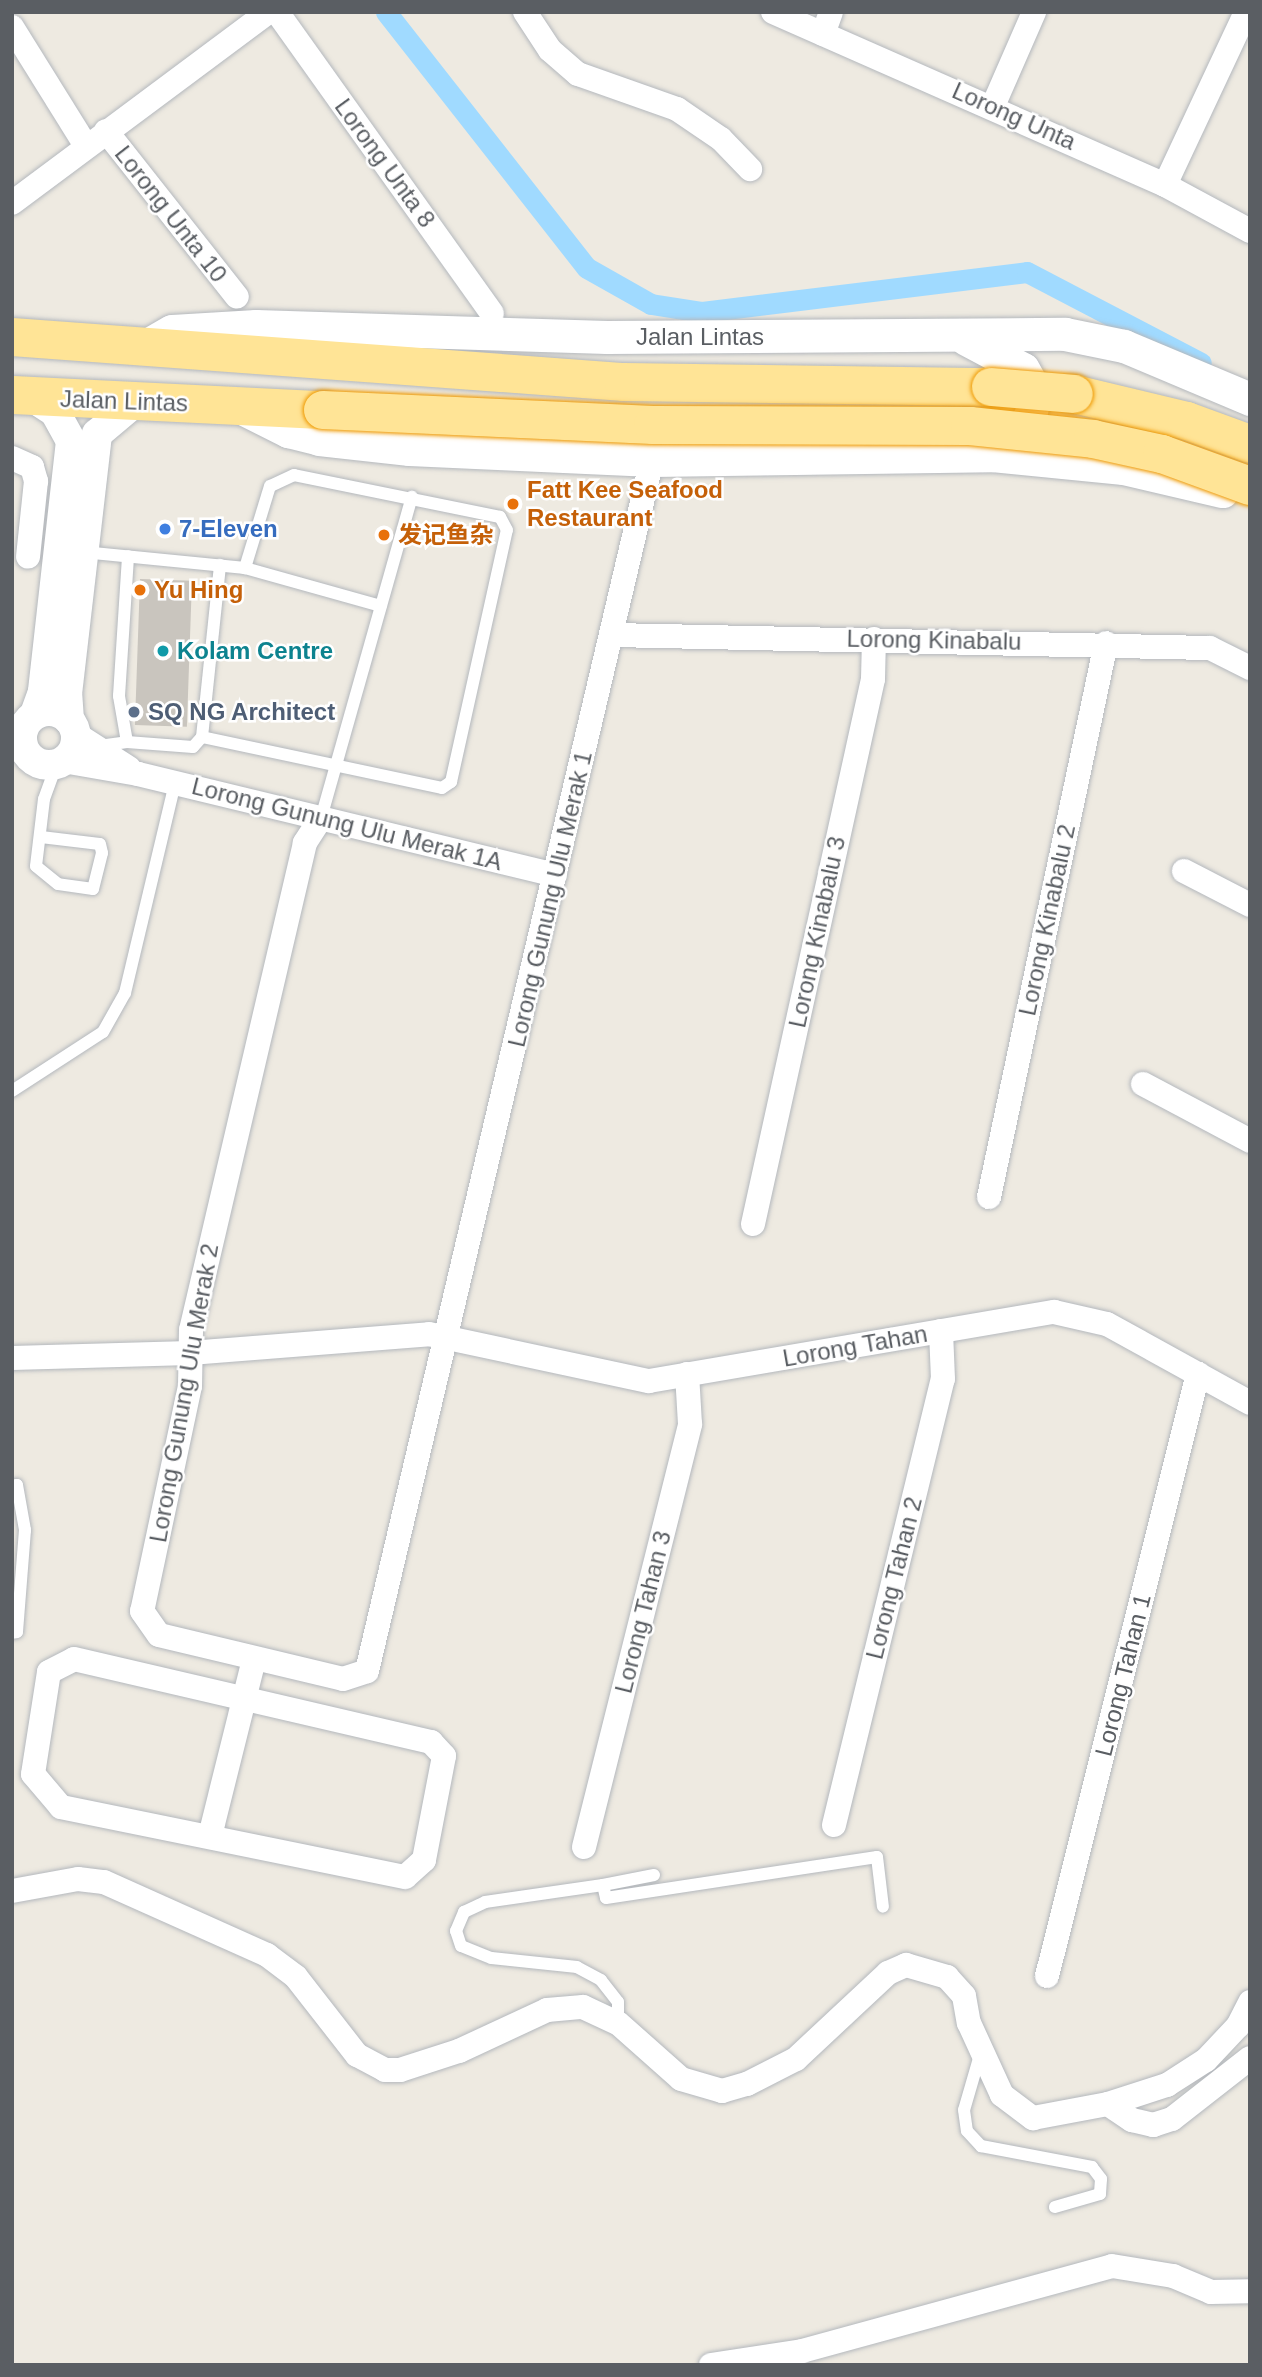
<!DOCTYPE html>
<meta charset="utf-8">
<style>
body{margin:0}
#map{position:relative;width:1262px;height:2377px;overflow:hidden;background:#eeeae1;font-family:Arial,"Noto Sans SC",sans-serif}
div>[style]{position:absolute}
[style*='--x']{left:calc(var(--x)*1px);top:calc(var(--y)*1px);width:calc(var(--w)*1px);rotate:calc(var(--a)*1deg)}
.canal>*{height:21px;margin:-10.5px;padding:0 10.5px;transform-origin:10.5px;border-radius:10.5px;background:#a0daff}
.building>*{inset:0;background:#c9c5be;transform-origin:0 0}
.roads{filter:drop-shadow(0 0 2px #b4b8bd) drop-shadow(0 0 2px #b4b8bd)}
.service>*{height:12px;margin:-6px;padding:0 6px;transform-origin:6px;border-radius:6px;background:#fff}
.minor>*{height:24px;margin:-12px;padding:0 12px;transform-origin:12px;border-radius:12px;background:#fff}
.tertiary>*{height:30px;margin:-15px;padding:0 15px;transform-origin:15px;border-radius:15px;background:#fff}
.tertiary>.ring{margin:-15px;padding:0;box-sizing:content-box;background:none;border:30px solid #fff;border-radius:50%}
.secondary>*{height:33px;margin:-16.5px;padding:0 16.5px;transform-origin:16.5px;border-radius:16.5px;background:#fff}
.trunk>*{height:38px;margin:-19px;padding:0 19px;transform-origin:19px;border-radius:19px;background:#ffe496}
.bridges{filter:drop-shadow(0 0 2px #ef9900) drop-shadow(0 0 2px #ef9900)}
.trunk-bridge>*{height:38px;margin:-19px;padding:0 19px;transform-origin:19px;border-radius:19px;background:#ffe496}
.dots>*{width:19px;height:19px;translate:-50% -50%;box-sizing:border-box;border:4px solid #fff;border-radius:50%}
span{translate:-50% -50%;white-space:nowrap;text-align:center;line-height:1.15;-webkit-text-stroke:5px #fff;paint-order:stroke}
.street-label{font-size:24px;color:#5a5e63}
.food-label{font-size:24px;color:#c56008;font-weight:700}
.left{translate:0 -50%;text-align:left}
.shop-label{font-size:24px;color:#366cbe;font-weight:700}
.culture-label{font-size:24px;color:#0d838f;font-weight:700}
.service-label{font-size:24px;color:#4e5e75;font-weight:700}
.frame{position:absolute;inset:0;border:14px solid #5a5e63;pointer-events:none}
</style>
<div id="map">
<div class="canal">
<i style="--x:386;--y:12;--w:325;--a:51.9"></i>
<i style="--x:587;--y:268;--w:73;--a:29.4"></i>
<i style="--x:651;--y:304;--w:52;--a:8.9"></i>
<i style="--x:702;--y:312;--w:327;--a:-7"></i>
<i style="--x:1027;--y:272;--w:196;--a:27.6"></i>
</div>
<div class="building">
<i style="left:140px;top:579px;width:52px;height:146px;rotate:2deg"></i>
</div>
<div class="roads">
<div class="service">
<i style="--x:83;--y:552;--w:163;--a:5.6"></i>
<i style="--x:245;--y:568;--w:141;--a:15.6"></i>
<i style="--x:202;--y:737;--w:245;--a:12"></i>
<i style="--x:442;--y:788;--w:11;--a:-34"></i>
<i style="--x:451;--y:782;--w:258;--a:-77.5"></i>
<i style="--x:507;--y:530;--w:15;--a:-118"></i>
<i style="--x:500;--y:517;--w:210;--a:-168.5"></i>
<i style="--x:294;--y:475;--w:26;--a:155"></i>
<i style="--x:270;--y:486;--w:86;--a:107"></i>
<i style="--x:202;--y:737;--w:173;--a:-84"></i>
<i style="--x:127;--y:742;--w:47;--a:-99.9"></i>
<i style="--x:119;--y:696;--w:140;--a:-86.3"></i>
<i style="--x:99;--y:746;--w:28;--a:-8"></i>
<i style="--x:127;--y:742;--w:66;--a:4.3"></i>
<i style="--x:193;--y:747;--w:13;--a:-48"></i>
<i style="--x:321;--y:818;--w:334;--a:-74.2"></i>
<i style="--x:41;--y:837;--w:59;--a:6.8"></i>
<i style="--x:100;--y:844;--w:9;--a:77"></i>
<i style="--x:102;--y:853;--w:37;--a:104"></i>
<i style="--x:93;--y:889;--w:35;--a:-172"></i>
<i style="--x:58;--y:884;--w:28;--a:-141"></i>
<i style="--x:36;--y:866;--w:67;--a:-83.2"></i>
<i style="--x:44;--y:799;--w:37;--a:-70"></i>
<i style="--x:12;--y:1091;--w:108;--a:-33"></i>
<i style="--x:103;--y:1032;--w:45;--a:-60.6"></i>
<i style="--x:125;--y:993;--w:216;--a:-76.6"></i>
<i style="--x:12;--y:1486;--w:5;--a:-11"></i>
<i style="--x:17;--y:1485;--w:46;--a:79.9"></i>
<i style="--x:25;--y:1530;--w:102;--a:94.5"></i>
<i style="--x:17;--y:1632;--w:5;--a:169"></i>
<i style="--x:603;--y:1885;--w:52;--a:-11.1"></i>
<i style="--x:618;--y:2023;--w:21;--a:-90"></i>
<i style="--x:618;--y:2002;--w:28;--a:-128"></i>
<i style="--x:601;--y:1980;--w:27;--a:-152"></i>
<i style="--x:577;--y:1967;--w:86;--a:-174"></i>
<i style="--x:491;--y:1958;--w:32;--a:-158"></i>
<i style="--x:461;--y:1946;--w:16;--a:-108"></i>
<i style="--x:456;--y:1931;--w:21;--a:-67"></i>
<i style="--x:464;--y:1912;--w:23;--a:-25"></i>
<i style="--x:485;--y:1902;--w:119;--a:-8.2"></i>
<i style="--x:603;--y:1885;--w:13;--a:77"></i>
<i style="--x:606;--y:1898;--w:274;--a:-8.6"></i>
<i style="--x:877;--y:1857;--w:50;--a:83.2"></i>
<i style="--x:980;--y:2055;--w:57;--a:106.2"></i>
<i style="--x:964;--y:2110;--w:21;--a:82"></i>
<i style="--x:967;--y:2131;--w:21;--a:47"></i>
<i style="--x:981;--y:2146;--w:113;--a:10.7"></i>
<i style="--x:1092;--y:2167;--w:15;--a:53"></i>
<i style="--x:1101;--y:2179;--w:15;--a:94"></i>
<i style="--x:1100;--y:2194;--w:47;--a:163.9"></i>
</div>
<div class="minor">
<i style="--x:277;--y:12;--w:370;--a:54.5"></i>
<i style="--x:525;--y:12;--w:45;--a:56.7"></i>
<i style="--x:550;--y:50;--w:37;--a:41"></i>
<i style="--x:578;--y:74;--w:105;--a:19.5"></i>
<i style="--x:677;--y:109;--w:53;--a:34.3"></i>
<i style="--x:721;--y:139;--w:42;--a:46"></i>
<i style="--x:773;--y:12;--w:428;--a:23.8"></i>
<i style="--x:1165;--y:185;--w:97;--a:28.4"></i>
<i style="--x:12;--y:27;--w:140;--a:58.1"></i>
<i style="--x:823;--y:34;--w:23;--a:-70"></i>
<i style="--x:993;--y:106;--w:103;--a:-66.4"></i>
<i style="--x:106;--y:131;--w:211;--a:51.7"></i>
<i style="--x:1165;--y:185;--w:191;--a:-64.9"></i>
<i style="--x:12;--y:203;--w:319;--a:-36.7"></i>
<i style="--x:12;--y:458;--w:22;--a:24"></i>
<i style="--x:32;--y:467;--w:15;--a:74"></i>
<i style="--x:36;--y:481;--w:76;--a:96"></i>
<i style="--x:613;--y:635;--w:597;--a:1.25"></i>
<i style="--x:1210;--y:648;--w:45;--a:26.6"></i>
<i style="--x:76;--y:734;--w:63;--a:32.7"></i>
<i style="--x:63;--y:761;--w:76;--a:9.8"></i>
<i style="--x:138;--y:774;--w:429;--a:13.6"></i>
<i style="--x:321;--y:818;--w:30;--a:123"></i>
<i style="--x:305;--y:843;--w:500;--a:103.17"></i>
<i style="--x:191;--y:1330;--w:56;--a:91"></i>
<i style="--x:190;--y:1386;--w:230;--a:102"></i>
<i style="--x:142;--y:1611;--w:29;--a:55"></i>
<i style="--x:159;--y:1635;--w:189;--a:13.4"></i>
<i style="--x:343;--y:1679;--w:25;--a:-18"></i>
<i style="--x:367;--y:1671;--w:1244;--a:-76.76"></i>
<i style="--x:1184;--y:871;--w:74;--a:27.3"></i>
<i style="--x:1143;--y:1084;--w:121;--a:28"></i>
<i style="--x:989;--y:1197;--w:566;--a:-78.07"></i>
<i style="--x:753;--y:1224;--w:558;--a:-77.58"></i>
<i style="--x:873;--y:679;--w:40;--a:-88.6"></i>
<i style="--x:12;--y:1358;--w:178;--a:-1.6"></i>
<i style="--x:190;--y:1353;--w:240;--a:-4.5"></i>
<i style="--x:429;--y:1334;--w:225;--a:12.1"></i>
<i style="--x:649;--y:1381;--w:411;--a:-9.7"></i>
<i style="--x:1054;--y:1312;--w:54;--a:12.8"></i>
<i style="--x:1107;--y:1324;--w:163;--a:28.9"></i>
<i style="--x:74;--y:1659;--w:367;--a:13.1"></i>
<i style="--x:431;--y:1742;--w:19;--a:47"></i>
<i style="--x:444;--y:1756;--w:106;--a:100.9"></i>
<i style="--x:424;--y:1860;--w:25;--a:138"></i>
<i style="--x:405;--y:1877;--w:351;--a:-168.5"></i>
<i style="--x:61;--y:1807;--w:43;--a:-130.3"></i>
<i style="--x:33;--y:1774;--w:103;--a:-81.1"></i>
<i style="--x:49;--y:1672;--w:28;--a:-27"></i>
<i style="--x:834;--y:1825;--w:459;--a:-76.3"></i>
<i style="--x:943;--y:1379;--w:48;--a:-92.4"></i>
<i style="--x:210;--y:1836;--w:182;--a:-76"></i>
<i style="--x:584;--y:1847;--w:436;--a:-75.9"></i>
<i style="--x:690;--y:1424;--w:50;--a:-93.4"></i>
<i style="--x:12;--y:1891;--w:67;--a:-10.3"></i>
<i style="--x:78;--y:1879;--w:26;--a:7"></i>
<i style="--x:104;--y:1882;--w:179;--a:24.1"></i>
<i style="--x:267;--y:1955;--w:36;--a:37"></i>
<i style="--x:296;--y:1977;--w:99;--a:52"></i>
<i style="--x:357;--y:2055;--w:32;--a:28"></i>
<i style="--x:385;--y:2070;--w:15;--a:0"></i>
<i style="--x:400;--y:2070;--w:62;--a:-17.9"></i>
<i style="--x:459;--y:2051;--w:97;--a:-25"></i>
<i style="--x:547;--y:2010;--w:36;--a:-5"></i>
<i style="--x:583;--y:2007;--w:38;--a:25"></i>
<i style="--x:618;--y:2023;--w:84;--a:41.6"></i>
<i style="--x:681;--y:2079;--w:43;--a:16.3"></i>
<i style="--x:722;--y:2091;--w:26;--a:-16"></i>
<i style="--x:747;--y:2084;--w:55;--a:-27"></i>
<i style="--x:796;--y:2059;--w:126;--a:-43.1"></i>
<i style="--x:888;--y:1973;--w:20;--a:-24"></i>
<i style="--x:906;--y:1965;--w:43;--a:16.3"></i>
<i style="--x:947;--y:1977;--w:25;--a:48"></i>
<i style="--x:964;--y:1996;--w:27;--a:80"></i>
<i style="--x:969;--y:2023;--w:79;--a:65.4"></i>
<i style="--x:1002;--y:2095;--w:39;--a:37"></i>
<i style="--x:1033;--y:2118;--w:76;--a:-10.6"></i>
<i style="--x:1108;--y:2104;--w:62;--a:-17.9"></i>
<i style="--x:1167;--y:2085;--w:46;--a:-32.7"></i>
<i style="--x:1206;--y:2060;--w:47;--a:-46.7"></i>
<i style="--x:1238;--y:2026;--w:27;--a:-63"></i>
<i style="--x:1047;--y:1976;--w:621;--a:-75.92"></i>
<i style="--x:1108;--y:2104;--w:29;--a:34"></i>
<i style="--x:1132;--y:2120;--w:22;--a:13"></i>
<i style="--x:1153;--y:2125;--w:20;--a:-18"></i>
<i style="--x:1172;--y:2119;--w:99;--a:-38"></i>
<i style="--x:711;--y:2365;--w:92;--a:-8.7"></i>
<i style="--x:802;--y:2351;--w:321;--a:-15.3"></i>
<i style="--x:1112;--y:2266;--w:62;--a:9.3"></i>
<i style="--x:1173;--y:2276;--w:41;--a:22.8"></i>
<i style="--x:1211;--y:2292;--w:39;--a:-1"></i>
</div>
<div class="tertiary">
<i style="--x:32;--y:397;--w:27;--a:33"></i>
<i style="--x:55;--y:412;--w:33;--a:61"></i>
<i style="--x:71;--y:441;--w:253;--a:96.4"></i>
<i style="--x:43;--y:692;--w:23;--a:110"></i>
<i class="ring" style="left:22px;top:711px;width:24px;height:24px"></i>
<i style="--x:69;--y:720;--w:26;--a:-94"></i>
<i style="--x:67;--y:694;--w:262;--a:-83.4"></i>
<i style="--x:97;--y:434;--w:50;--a:-40.1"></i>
</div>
<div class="secondary">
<i style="--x:966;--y:339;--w:64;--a:27.8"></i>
<i style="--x:1023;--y:369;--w:23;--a:61"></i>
<i style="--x:1034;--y:389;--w:26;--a:97"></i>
<i style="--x:1031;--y:415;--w:19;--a:125"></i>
<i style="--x:1020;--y:431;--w:23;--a:155"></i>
<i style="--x:142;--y:348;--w:34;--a:-30"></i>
<i style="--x:172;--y:331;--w:84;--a:-3.4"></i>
<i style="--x:256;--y:326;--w:351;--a:1.8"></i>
<i style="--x:607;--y:337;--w:458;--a:-0.4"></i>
<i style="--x:1065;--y:334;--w:60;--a:11.5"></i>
<i style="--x:1124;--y:346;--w:137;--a:22.8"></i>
<i style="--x:240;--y:407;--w:54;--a:26.6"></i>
<i style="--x:288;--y:431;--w:32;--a:14"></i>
<i style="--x:319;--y:439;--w:91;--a:6.3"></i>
<i style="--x:409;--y:449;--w:243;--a:2.6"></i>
<i style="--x:652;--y:460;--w:340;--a:-0.8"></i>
<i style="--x:992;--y:455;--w:132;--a:5.7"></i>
<i style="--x:1123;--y:468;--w:102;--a:13.1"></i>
</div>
<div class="trunk">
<i style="--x:12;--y:337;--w:614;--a:4.21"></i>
<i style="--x:624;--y:382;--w:367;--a:0.8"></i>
<i style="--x:1074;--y:394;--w:116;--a:13.4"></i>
<i style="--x:1187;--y:421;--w:67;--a:20.1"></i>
<i style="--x:12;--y:395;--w:311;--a:2.8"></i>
</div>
</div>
<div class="bridges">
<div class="trunk-bridge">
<i style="--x:991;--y:387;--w:83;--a:4.8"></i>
<i style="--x:323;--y:410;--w:330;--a:2.6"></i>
<i style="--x:653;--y:425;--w:317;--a:0.2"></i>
<i style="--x:970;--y:426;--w:124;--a:6"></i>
<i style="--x:1093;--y:439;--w:71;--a:12.3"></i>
<i style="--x:1162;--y:454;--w:94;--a:20"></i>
</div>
</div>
<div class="dots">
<i style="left:513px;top:504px;background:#e8710a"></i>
<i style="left:165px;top:529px;background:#3f7fe0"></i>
<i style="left:384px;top:535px;background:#e8710a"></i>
<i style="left:140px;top:590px;background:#e8710a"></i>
<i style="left:163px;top:651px;background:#0f9aa8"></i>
<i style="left:134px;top:712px;background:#5c6f8a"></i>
</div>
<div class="street-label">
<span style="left:1014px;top:116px;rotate:24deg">Lorong Unta</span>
<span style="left:385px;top:163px;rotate:54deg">Lorong Unta 8</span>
<span style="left:171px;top:214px;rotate:52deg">Lorong Unta 10</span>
<span style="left:700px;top:337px">Jalan Lintas</span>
<span style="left:124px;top:401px;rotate:2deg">Jalan Lintas</span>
<span style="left:934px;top:640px;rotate:1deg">Lorong Kinabalu</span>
<span style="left:347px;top:824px;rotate:14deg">Lorong Gunung Ulu Merak 1A</span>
<span style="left:550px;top:899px;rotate:-77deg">Lorong Gunung Ulu Merak 1</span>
<span style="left:1047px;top:920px;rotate:-78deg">Lorong Kinabalu 2</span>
<span style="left:817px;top:932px;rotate:-78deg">Lorong Kinabalu 3</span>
<span style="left:855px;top:1346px;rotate:-10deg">Lorong Tahan</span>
<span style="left:184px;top:1393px;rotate:-80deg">Lorong Gunung Ulu Merak 2</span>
<span style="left:894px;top:1578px;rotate:-76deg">Lorong Tahan 2</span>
<span style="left:643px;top:1612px;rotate:-76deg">Lorong Tahan 3</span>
<span style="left:1123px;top:1675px;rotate:-76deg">Lorong Tahan 1</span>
</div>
<div class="food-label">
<span class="left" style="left:527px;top:504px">Fatt Kee Seafood<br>Restaurant</span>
<span class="left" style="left:398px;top:535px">发记鱼杂</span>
<span class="left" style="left:154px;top:590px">Yu Hing</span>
</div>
<div class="shop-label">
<span class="left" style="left:179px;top:529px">7-Eleven</span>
</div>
<div class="culture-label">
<span class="left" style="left:177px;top:651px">Kolam Centre</span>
</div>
<div class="service-label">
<span class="left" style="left:148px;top:712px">SQ NG Architect</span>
</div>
<div class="frame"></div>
</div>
